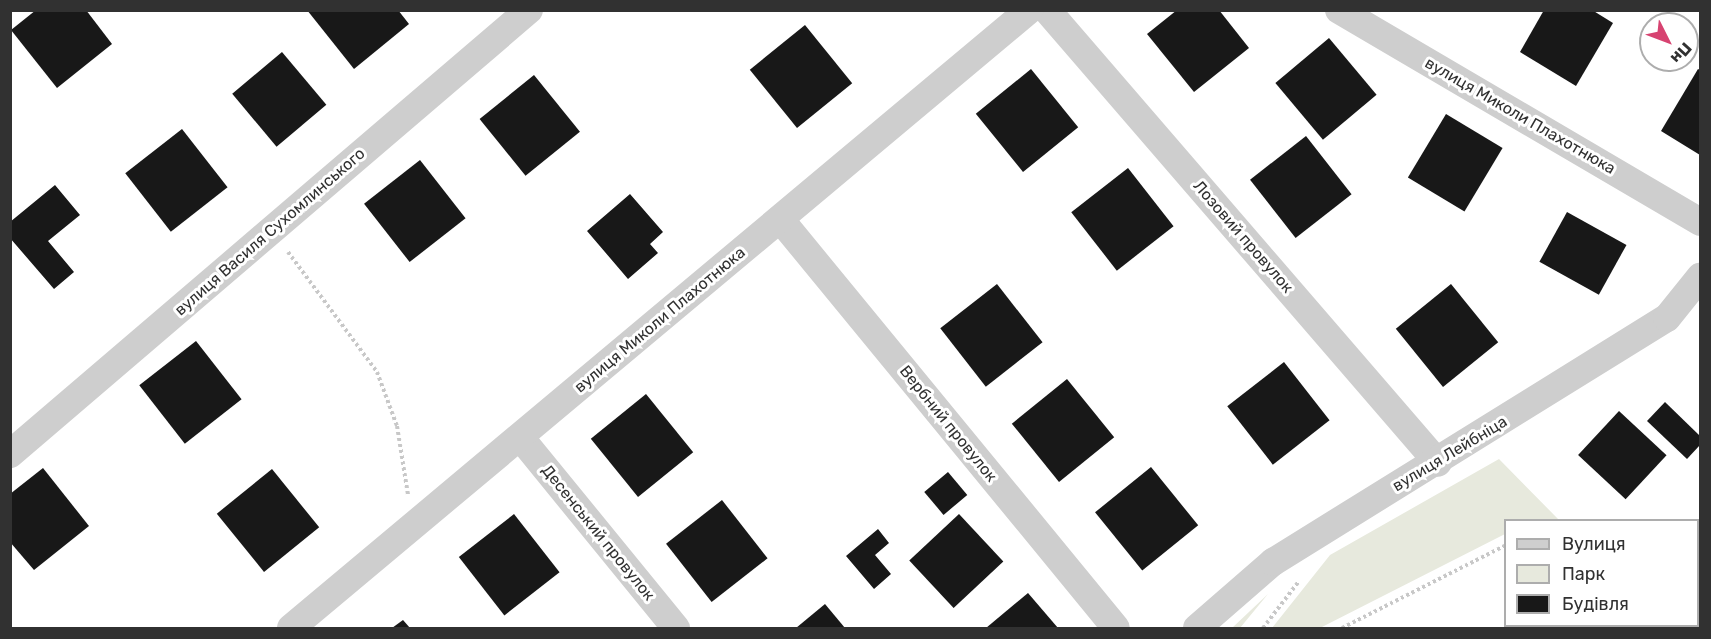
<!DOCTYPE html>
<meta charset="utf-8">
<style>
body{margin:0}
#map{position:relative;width:1711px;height:639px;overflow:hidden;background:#fff;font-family:Rubik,sans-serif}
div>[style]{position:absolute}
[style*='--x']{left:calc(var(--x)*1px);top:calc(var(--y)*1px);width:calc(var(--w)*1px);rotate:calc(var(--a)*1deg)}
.green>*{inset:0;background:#e7e9dd;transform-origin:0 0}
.building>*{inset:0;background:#181818;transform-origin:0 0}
.path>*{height:4px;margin-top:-2px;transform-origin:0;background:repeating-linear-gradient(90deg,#c8c8c8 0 3px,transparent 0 6px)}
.minor>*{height:28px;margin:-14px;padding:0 14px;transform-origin:14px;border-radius:14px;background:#cecece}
span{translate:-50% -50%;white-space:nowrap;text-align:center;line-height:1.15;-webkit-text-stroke:6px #fff;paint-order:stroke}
.street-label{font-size:16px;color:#313131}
.frame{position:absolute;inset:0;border:12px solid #313131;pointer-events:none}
.legend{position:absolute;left:1504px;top:519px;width:195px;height:108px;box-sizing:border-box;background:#fff;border:2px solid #adadad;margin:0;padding:8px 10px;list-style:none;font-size:18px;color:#313131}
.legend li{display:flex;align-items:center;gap:12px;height:30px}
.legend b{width:30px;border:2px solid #adadad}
.north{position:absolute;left:1639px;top:12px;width:60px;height:60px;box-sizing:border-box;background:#fff;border:2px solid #adadad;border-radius:50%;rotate:132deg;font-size:16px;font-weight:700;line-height:24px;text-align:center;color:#313131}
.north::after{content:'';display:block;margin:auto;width:21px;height:27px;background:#d74371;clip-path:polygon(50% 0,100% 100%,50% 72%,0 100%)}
</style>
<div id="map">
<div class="green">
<i style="clip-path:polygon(1499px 459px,1559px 520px,1506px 520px,1505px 534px,1320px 628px,1272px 628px,1330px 555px)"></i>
<i style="clip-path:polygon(1268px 594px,1240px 628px,1231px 628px,1232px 628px)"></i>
<i style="left:1590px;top:626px;width:71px;height:4px"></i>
</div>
<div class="building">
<i style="clip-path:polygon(36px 10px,86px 10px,112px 44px,57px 88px,11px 30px)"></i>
<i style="clip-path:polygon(307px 10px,398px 10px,409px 24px,354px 69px)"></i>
<i style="clip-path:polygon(1177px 10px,1219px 10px,1249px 48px,1194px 92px,1147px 34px)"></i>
<i style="clip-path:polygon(1544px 10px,1592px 10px,1613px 23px,1576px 86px,1520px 52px)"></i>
<i style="left:805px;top:25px;width:75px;height:71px;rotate:51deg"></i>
<i style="left:1329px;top:38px;width:74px;height:70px;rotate:50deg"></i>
<i style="left:282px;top:52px;width:69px;height:65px;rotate:50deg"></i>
<i style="left:1031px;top:69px;width:75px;height:71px;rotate:51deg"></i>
<i style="clip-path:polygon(1698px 69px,1700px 70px,1700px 155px,1661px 131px)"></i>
<i style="left:534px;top:75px;width:73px;height:70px;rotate:51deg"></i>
<i style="left:1446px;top:114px;width:66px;height:74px;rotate:31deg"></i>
<i style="left:182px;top:129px;width:74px;height:72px;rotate:52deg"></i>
<i style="left:1306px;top:136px;width:74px;height:71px;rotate:52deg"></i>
<i style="left:420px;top:160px;width:74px;height:71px;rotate:52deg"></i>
<i style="left:1128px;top:168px;width:74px;height:72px;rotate:52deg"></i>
<i style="clip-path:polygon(55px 185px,80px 215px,48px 241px,74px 272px,54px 289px,10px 238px,10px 222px)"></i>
<i style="clip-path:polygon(630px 194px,663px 232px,650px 244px,658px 253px,628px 279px,587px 231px)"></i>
<i style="left:1567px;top:212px;width:68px;height:57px;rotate:29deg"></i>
<i style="left:997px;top:284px;width:74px;height:72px;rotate:52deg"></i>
<i style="left:1451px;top:284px;width:75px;height:71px;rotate:51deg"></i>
<i style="left:196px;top:341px;width:74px;height:72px;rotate:52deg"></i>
<i style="left:1284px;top:362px;width:74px;height:72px;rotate:52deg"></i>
<i style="left:1067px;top:379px;width:75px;height:71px;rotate:51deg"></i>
<i style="left:646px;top:394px;width:75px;height:71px;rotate:51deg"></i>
<i style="clip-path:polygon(1665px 402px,1700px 436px,1700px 445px,1687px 459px,1647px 421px)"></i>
<i style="left:1619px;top:411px;width:65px;height:60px;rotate:43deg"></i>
<i style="left:1151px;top:467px;width:75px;height:72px;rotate:51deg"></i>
<i style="clip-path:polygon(43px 468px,89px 526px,34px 570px,10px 542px,10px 494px)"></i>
<i style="left:272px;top:469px;width:75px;height:71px;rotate:51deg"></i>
<i style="left:948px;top:472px;width:30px;height:31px;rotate:50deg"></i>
<i style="left:722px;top:500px;width:74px;height:71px;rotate:52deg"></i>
<i style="left:514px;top:514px;width:74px;height:70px;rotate:52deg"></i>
<i style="left:959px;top:514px;width:65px;height:68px;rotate:47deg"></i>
<i style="clip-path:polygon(878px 529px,889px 543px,875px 555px,891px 574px,874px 589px,846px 556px)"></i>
<i style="clip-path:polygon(1028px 593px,1058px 628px,986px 628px)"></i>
<i style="clip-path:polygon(825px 604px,845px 628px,796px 628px)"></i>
<i style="clip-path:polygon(403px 620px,410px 628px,392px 628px)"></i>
</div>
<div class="path">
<i style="--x:288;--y:252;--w:149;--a:53.4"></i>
<i style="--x:377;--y:372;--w:58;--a:69.7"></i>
<i style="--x:397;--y:426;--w:70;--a:80.9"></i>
<i style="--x:1577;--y:626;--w:4;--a:34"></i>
<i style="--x:1263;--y:628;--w:59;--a:-52.5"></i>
<i style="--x:1342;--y:628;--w:184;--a:-26.8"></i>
</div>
<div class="minor">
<i style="--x:1047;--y:10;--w:598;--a:49.2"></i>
<i style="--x:1339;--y:10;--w:419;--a:30.4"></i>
<i style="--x:780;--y:219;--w:529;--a:50.6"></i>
<i style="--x:520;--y:437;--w:247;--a:50.8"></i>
<i style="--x:10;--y:454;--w:683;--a:-40.55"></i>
<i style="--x:291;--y:628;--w:963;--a:-39.94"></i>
<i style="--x:1197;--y:628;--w:101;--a:-41"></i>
<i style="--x:1273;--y:562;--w:463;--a:-31.8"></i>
<i style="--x:1667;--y:318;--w:53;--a:-51.2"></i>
</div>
<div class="street-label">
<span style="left:1520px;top:116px;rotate:30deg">вулиця Миколи Плахотнюка</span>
<span style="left:270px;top:232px;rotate:-41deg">вулиця Василя Сухомлинського</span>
<span style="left:1243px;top:237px;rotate:49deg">Лозовий провулок</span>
<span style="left:660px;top:320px;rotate:-40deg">вулиця Миколи Плахотнюка</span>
<span style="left:948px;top:424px;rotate:51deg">Вербний провулок</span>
<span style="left:1450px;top:454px;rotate:-31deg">вулиця Лейбніца</span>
<span style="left:598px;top:533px;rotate:51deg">Десенський провулок</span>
</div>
<div class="frame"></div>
<ul class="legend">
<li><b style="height:8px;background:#cecece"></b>Вулиця</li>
<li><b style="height:16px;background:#e7e9dd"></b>Парк</li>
<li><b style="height:16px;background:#181818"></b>Будівля</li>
</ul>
<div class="north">Пн</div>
</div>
